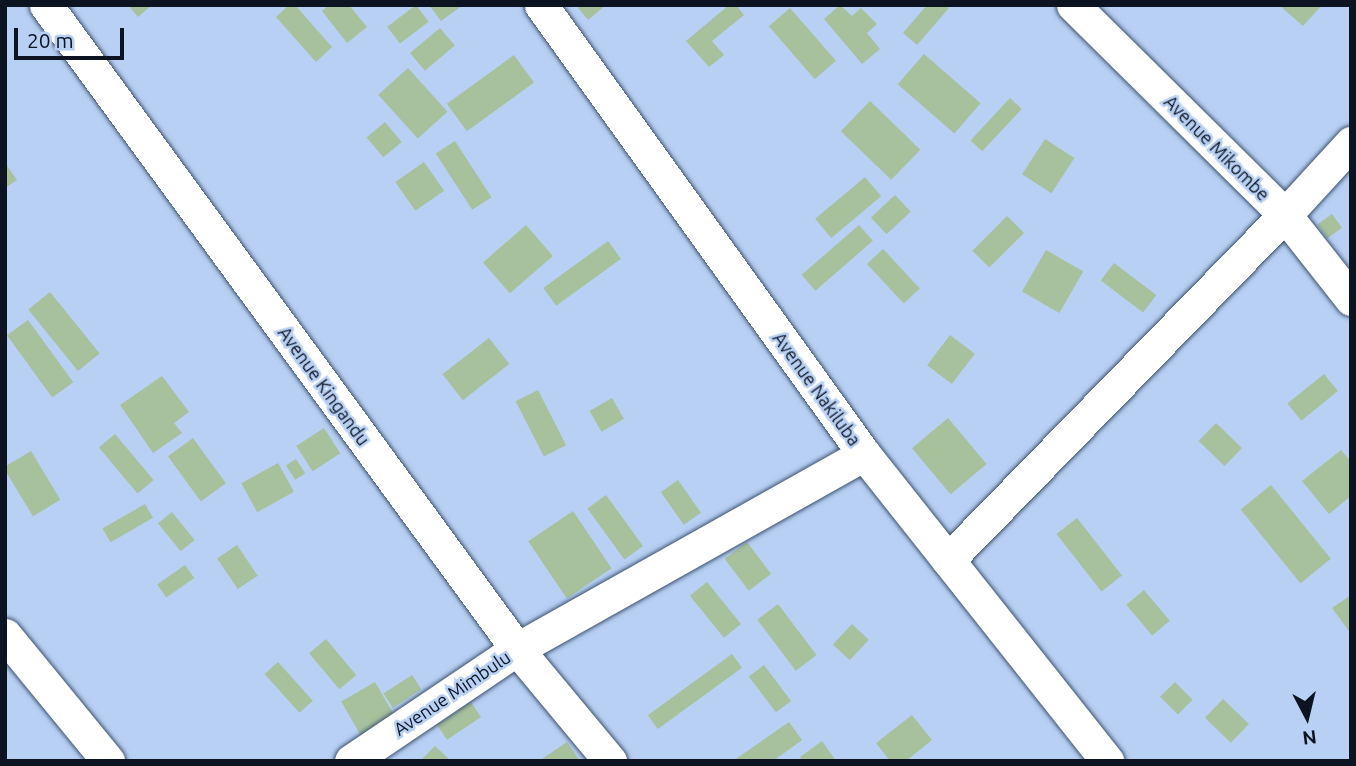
<!DOCTYPE html>
<style>
body{margin:0}
#map{position:relative;width:1356px;height:766px;overflow:hidden;background:#b7d0f4;font-family:Ubuntu,sans-serif}
div>[style]{position:absolute}
[style*='--x']{left:calc(var(--x)*1px);top:calc(var(--y)*1px);width:calc(var(--w)*1px);rotate:calc(var(--a)*1deg)}
.building>*{inset:0;background:#a7c19d;transform-origin:0 0}
.roads{filter:drop-shadow(0 0 2px #3d5270) drop-shadow(0 0 2px #3d5270)}
.street>*{height:33px;margin:-16.5px;padding:0 16.5px;transform-origin:16.5px;border-radius:16.5px;background:#fff}
span{translate:-50% -50%;white-space:nowrap;text-align:center;line-height:1.15;-webkit-text-stroke:5px #b7d0f4;paint-order:stroke}
.street-label{font-size:18px;color:#0b1420}
.frame{position:absolute;inset:0;border:7px solid #0b1420;pointer-events:none}
.north{position:absolute;left:1272px;top:682px;width:70px;height:70px;-webkit-text-stroke:5px #b7d0f4;paint-order:stroke;rotate:173deg;font-size:19px;font-weight:700;line-height:28px;text-align:center;color:#0b1420}
.north::after{content:'';display:block;margin:auto;width:24px;height:32px;background:#0b1420;clip-path:polygon(50% 0,100% 100%,50% 72%,0 100%)}
.scale{position:absolute;left:14px;top:28px;width:110px;height:32px;box-sizing:border-box;border:4px solid #0b1420;border-top:0;padding-left:9px;font-size:21px;line-height:24px;white-space:nowrap;color:#0b1420;-webkit-text-stroke:5px #b7d0f4;paint-order:stroke}
</style>
<div id="map">
<div class="building">
<i style="clip-path:polygon(128px 5px,152px 5px,138px 17px)"></i>
<i style="clip-path:polygon(289px 5px,295px 5px,332px 47px,316px 62px,276px 17px)"></i>
<i style="clip-path:polygon(329px 5px,349px 5px,367px 27px,347px 43px,322px 11px)"></i>
<i style="left:416px;top:5px;width:21px;height:36px;rotate:53deg"></i>
<i style="clip-path:polygon(429px 5px,463px 5px,441px 21px)"></i>
<i style="clip-path:polygon(576px 5px,606px 5px,588px 20px)"></i>
<i style="clip-path:polygon(729px 5px,736px 5px,744px 15px,712px 41px,724px 55px,709px 67px,686px 41px)"></i>
<i style="clip-path:polygon(840px 5px,852px 16px,861px 8px,877px 24px,867px 33px,880px 49px,862px 64px,824px 19px)"></i>
<i style="clip-path:polygon(927px 5px,945px 5px,949px 8px,917px 45px,903px 33px)"></i>
<i style="clip-path:polygon(1279px 5px,1322px 5px,1303px 26px)"></i>
<i style="left:790px;top:8px;width:70px;height:28px;rotate:49deg"></i>
<i style="left:440px;top:28px;width:23px;height:39px;rotate:50deg"></i>
<i style="left:924px;top:54px;width:75px;height:40px;rotate:41deg"></i>
<i style="left:514px;top:55px;width:34px;height:83px;rotate:54deg"></i>
<i style="left:408px;top:68px;width:59px;height:40px;rotate:48deg"></i>
<i style="left:1010px;top:98px;width:16px;height:58px;rotate:43deg"></i>
<i style="left:870px;top:101px;width:70px;height:42px;rotate:44deg"></i>
<i style="left:385px;top:122px;width:26px;height:24px;rotate:50deg"></i>
<i style="left:1045px;top:139px;width:35px;height:42px;rotate:33deg"></i>
<i style="left:455px;top:141px;width:67px;height:23px;rotate:57deg"></i>
<i style="left:424px;top:162px;width:35px;height:35px;rotate:55deg"></i>
<i style="clip-path:polygon(5px 163px,17px 180px,5px 188px)"></i>
<i style="left:865px;top:177px;width:25px;height:65px;rotate:50deg"></i>
<i style="left:895px;top:195px;width:23px;height:33px;rotate:47deg"></i>
<i style="left:1332px;top:214px;width:17px;height:18px;rotate:54deg"></i>
<i style="left:1007px;top:216px;width:24px;height:49px;rotate:45deg"></i>
<i style="left:526px;top:225px;width:41px;height:57px;rotate:49deg"></i>
<i style="left:859px;top:225px;width:21px;height:76px;rotate:49deg"></i>
<i style="left:608px;top:241px;width:22px;height:80px;rotate:54deg"></i>
<i style="left:883px;top:249px;width:54px;height:22px;rotate:47deg"></i>
<i style="left:1046px;top:250px;width:43px;height:48px;rotate:30deg"></i>
<i style="left:1114px;top:263px;width:53px;height:22px;rotate:37deg"></i>
<i style="left:50px;top:292px;width:79px;height:28px;rotate:51deg"></i>
<i style="left:28px;top:320px;width:77px;height:26px;rotate:54deg"></i>
<i style="left:950px;top:335px;width:31px;height:38px;rotate:37deg"></i>
<i style="left:489px;top:338px;width:33px;height:59px;rotate:52deg"></i>
<i style="left:1324px;top:374px;width:22px;height:47px;rotate:51deg"></i>
<i style="clip-path:polygon(162px 376px,189px 412px,174px 423px,182px 433px,153px 453px,120px 405px)"></i>
<i style="left:538px;top:390px;width:62px;height:25px;rotate:63deg"></i>
<i style="left:612px;top:398px;width:24px;height:26px;rotate:60deg"></i>
<i style="left:948px;top:418px;width:60px;height:47px;rotate:50deg"></i>
<i style="left:1216px;top:423px;width:36px;height:25px;rotate:44deg"></i>
<i style="left:324px;top:428px;width:30px;height:33px;rotate:57deg"></i>
<i style="left:115px;top:434px;width:60px;height:21px;rotate:50deg"></i>
<i style="left:193px;top:438px;width:56px;height:31px;rotate:54deg"></i>
<i style="clip-path:polygon(1341px 450px,1351px 462px,1351px 496px,1329px 514px,1302px 481px)"></i>
<i style="left:31px;top:451px;width:57px;height:32px;rotate:59deg"></i>
<i style="left:296px;top:459px;width:17px;height:12px;rotate:57deg"></i>
<i style="left:278px;top:463px;width:33px;height:42px;rotate:61deg"></i>
<i style="left:678px;top:480px;width:40px;height:21px;rotate:55deg"></i>
<i style="left:1271px;top:485px;width:95px;height:39px;rotate:51deg"></i>
<i style="left:606px;top:495px;width:63px;height:23px;rotate:54deg"></i>
<i style="left:145px;top:504px;width:16px;height:49px;rotate:60deg"></i>
<i style="left:573px;top:511px;width:69px;height:54px;rotate:56deg"></i>
<i style="left:172px;top:512px;width:36px;height:18px;rotate:51deg"></i>
<i style="left:1077px;top:518px;width:73px;height:26px;rotate:52deg"></i>
<i style="left:747px;top:542px;width:40px;height:28px;rotate:53deg"></i>
<i style="left:237px;top:545px;width:37px;height:24px;rotate:56deg"></i>
<i style="left:185px;top:565px;width:16px;height:34px;rotate:55deg"></i>
<i style="left:707px;top:582px;width:54px;height:22px;rotate:51deg"></i>
<i style="left:1144px;top:590px;width:40px;height:23px;rotate:50deg"></i>
<i style="clip-path:polygon(1351px 595px,1351px 634px,1332px 608px)"></i>
<i style="left:778px;top:604px;width:64px;height:26px;rotate:53deg"></i>
<i style="left:852px;top:624px;width:23px;height:28px;rotate:43deg"></i>
<i style="left:326px;top:639px;width:47px;height:22px;rotate:50deg"></i>
<i style="left:732px;top:654px;width:17px;height:104px;rotate:54deg"></i>
<i style="left:278px;top:662px;width:52px;height:18px;rotate:48deg"></i>
<i style="left:764px;top:665px;width:45px;height:19px;rotate:53deg"></i>
<i style="left:412px;top:675px;width:17px;height:34px;rotate:57deg"></i>
<i style="left:375px;top:682px;width:38px;height:39px;rotate:60deg"></i>
<i style="left:1175px;top:682px;width:25px;height:21px;rotate:45deg"></i>
<i style="left:1223px;top:699px;width:36px;height:26px;rotate:44deg"></i>
<i style="left:471px;top:702px;width:18px;height:41px;rotate:56deg"></i>
<i style="clip-path:polygon(912px 715px,932px 740px,906px 761px,890px 761px,876px 743px)"></i>
<i style="clip-path:polygon(789px 722px,802px 740px,773px 761px,733px 761px)"></i>
<i style="clip-path:polygon(822px 741px,836px 761px,803px 761px,800px 757px)"></i>
<i style="clip-path:polygon(567px 742px,580px 761px,539px 761px)"></i>
<i style="clip-path:polygon(435px 746px,451px 761px,420px 761px)"></i>
</div>
<div class="roads">
<div class="street">
<i style="--x:46;--y:5;--w:798;--a:53.82"></i>
<i style="--x:517;--y:649;--w:146;--a:50.3"></i>
<i style="--x:541;--y:5;--w:553;--a:54.27"></i>
<i style="--x:864;--y:454;--w:392;--a:51.6"></i>
<i style="--x:1073;--y:5;--w:298;--a:44.7"></i>
<i style="--x:1285;--y:215;--w:107;--a:51.8"></i>
<i style="--x:948;--y:560;--w:482;--a:-45.7"></i>
<i style="--x:1285;--y:215;--w:98;--a:-47.5"></i>
<i style="--x:5;--y:635;--w:163;--a:50.7"></i>
<i style="--x:351;--y:761;--w:200;--a:-34"></i>
<i style="--x:517;--y:649;--w:398;--a:-29.3"></i>
</div>
</div>
<div class="street-label">
<span style="left:1217px;top:148px;rotate:45deg">Avenue Mikombe</span>
<span style="left:324px;top:386px;rotate:54deg">Avenue Kingandu</span>
<span style="left:817px;top:389px;rotate:54deg">Avenue Nakiluba</span>
<span style="left:452px;top:693px;rotate:-34deg">Avenue Mimbulu</span>
</div>
<div class="frame"></div>
<div class="north">N</div>
<div class="scale">20 m</div>
</div>
